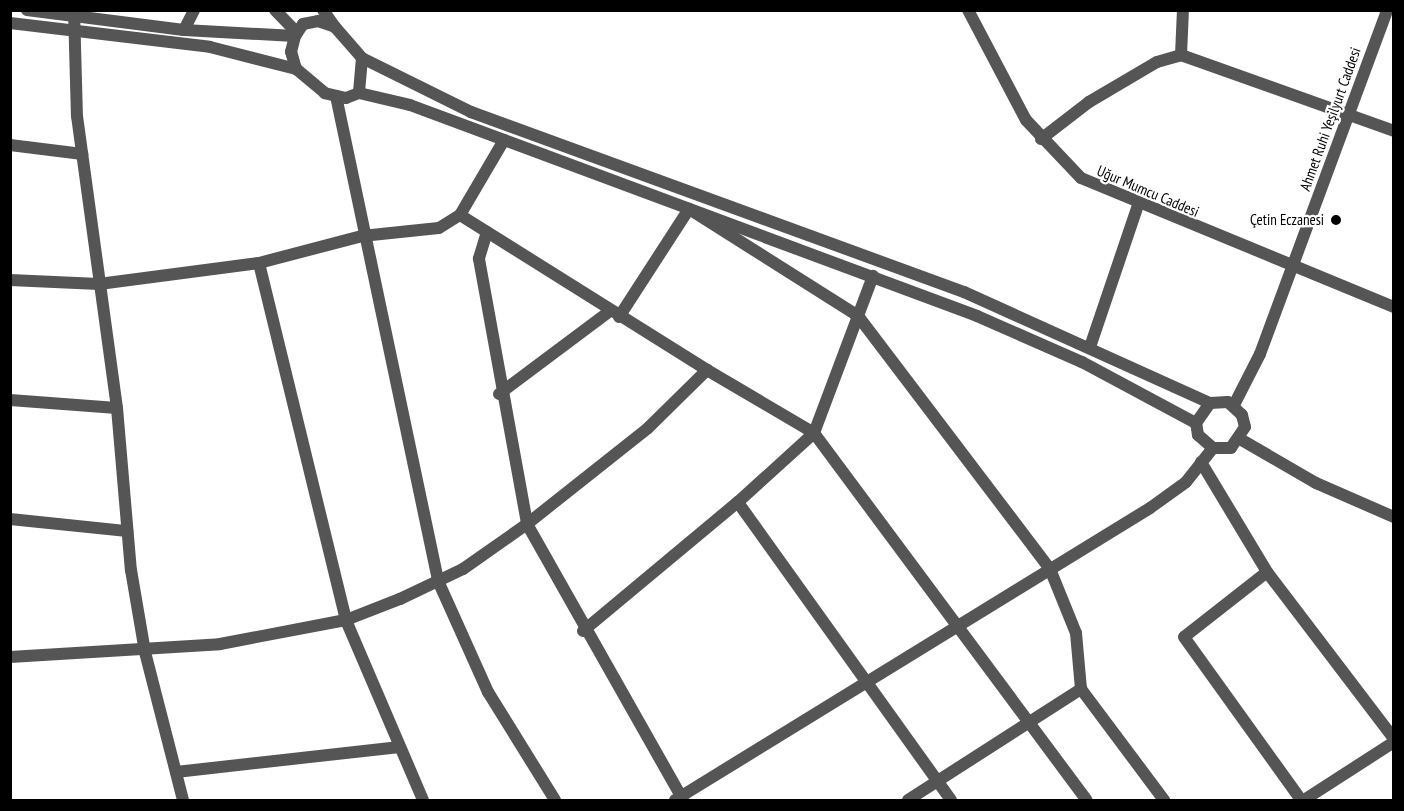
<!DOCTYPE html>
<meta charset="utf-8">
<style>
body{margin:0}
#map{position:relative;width:1404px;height:811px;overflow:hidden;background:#fff;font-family:"PT Sans Narrow",sans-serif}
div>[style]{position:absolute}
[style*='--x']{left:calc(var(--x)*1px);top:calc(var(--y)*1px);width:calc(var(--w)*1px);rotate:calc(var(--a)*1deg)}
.minor>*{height:12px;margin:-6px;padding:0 6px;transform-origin:6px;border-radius:6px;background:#555}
.tertiary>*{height:12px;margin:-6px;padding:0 6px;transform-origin:6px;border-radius:6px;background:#555}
.dots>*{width:16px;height:16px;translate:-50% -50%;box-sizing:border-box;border:3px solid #fff;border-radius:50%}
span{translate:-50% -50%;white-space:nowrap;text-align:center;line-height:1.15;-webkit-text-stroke:4.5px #fff;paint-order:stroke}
.street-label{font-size:15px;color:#000}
.poi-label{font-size:15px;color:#000}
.right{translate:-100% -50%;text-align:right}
.frame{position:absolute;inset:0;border:12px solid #000;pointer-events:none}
</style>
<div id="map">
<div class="minor">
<i style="--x:74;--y:10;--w:106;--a:88.4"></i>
<i style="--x:77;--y:116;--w:295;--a:82.2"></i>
<i style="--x:117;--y:408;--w:163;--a:85.1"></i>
<i style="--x:131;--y:570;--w:83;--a:80.3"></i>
<i style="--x:145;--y:652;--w:153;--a:75.6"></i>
<i style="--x:275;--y:10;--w:32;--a:46"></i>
<i style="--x:323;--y:10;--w:21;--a:55"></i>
<i style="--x:968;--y:10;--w:124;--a:62.2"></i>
<i style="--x:1026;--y:120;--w:80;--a:46.5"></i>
<i style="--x:1081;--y:178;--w:339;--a:22.4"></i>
<i style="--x:184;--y:30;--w:22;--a:-63"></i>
<i style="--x:1181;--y:55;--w:45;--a:-87.5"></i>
<i style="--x:336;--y:96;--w:498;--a:78.1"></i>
<i style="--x:439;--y:583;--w:120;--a:65.8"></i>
<i style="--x:488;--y:692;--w:127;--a:58.2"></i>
<i style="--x:1041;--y:139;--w:61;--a:-37.6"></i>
<i style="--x:1089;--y:102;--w:79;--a:-30.5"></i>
<i style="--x:1157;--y:62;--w:25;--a:-16"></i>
<i style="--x:1181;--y:55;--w:226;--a:19.6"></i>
<i style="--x:10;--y:145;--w:73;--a:7.1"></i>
<i style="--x:460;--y:215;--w:292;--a:32.1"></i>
<i style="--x:487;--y:232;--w:28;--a:107"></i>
<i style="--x:479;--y:259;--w:269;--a:79.7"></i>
<i style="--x:527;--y:524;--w:317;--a:60.5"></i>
<i style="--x:10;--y:280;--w:89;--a:2.6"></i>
<i style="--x:99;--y:284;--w:161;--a:-7.5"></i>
<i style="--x:619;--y:317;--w:129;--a:-57.1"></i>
<i style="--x:689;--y:209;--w:200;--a:32.3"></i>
<i style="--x:858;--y:316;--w:318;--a:52.8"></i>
<i style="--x:1050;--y:569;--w:69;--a:67.9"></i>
<i style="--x:1076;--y:633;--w:56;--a:84.9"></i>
<i style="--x:1090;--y:347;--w:150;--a:-71.3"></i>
<i style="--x:499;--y:394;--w:139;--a:-36.8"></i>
<i style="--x:10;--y:400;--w:107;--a:4.3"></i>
<i style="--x:1234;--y:405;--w:57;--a:-63"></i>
<i style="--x:1260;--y:354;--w:367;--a:-69.7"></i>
<i style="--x:1240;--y:439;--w:88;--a:30.1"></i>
<i style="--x:1316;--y:483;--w:85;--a:23.6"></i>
<i style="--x:1201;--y:462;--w:128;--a:59"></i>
<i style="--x:1267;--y:572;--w:210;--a:52.7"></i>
<i style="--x:10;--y:519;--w:118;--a:5.9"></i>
<i style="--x:1267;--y:572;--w:105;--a:141.9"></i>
<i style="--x:1184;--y:637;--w:201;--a:54.3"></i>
<i style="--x:583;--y:631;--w:202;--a:-39.8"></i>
<i style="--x:10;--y:657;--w:210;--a:-3.5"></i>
<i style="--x:220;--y:644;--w:128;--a:-10.8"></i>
<i style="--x:346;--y:620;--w:58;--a:-21.3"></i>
<i style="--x:400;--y:599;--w:70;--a:-25.5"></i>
<i style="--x:463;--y:569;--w:78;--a:-35.1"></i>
<i style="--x:527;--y:524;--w:154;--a:-38.4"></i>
<i style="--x:648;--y:428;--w:83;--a:-44.5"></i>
<i style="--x:707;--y:370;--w:124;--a:30.5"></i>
<i style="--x:814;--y:433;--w:168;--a:-69.4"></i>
<i style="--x:176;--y:772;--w:225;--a:-6.4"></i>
<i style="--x:423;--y:800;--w:196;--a:-113.2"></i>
<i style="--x:346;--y:620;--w:367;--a:-103.7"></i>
<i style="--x:259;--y:263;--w:106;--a:-14.7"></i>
<i style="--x:362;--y:236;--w:77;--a:-5.9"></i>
<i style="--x:439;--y:228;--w:25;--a:-32"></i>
<i style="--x:460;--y:215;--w:87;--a:-59.6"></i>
<i style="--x:675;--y:800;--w:558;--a:-31.58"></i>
<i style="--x:1150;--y:508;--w:44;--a:-35.8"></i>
<i style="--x:1186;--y:482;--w:43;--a:-51.5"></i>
<i style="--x:908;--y:800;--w:206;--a:-32.7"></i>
<i style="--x:1081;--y:689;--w:139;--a:53.2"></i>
<i style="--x:951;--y:800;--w:366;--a:-125.6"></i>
<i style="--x:738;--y:502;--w:103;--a:-42.2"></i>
<i style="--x:814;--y:433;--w:457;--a:53.4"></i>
<i style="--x:1304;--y:800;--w:107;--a:-32.8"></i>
</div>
<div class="tertiary">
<i style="--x:27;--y:10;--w:158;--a:7.3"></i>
<i style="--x:184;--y:30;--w:111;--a:3.1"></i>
<i style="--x:318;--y:21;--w:18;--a:19"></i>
<i style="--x:335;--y:27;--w:41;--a:48.9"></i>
<i style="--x:362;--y:58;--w:35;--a:95"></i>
<i style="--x:359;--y:93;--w:14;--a:159"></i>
<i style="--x:346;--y:98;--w:22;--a:-167"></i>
<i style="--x:325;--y:93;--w:38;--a:-140"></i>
<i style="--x:296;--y:69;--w:18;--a:-106"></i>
<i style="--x:291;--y:52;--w:16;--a:-76"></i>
<i style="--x:295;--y:36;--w:14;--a:-56"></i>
<i style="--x:303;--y:24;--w:15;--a:-11"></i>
<i style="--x:10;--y:23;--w:201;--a:6.8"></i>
<i style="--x:210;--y:47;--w:89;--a:14.3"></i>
<i style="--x:362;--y:58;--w:122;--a:26.4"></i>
<i style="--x:471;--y:112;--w:525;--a:20.06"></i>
<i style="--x:964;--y:292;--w:270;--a:24.3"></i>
<i style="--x:1210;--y:403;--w:18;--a:-3"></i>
<i style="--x:1228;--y:402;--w:19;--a:43"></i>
<i style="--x:1242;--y:415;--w:12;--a:76"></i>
<i style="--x:1245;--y:427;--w:25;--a:124"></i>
<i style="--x:1231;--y:448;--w:18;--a:180"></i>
<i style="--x:1213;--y:448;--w:20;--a:-139"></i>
<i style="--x:1198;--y:435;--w:12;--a:-99"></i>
<i style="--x:1196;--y:423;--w:24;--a:-55"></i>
<i style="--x:359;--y:93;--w:52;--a:13.2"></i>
<i style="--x:410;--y:105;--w:605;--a:20.41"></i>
<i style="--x:977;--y:316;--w:115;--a:23.7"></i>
<i style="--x:1082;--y:362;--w:129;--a:28.2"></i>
</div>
<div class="dots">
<i style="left:1336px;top:220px;background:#000"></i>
</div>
<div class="street-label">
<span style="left:1330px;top:119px;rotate:-70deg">Ahmet Ruhi Yeşilyurt Caddesi</span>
<span style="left:1148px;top:191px;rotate:23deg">Uğur Mumcu Caddesi</span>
</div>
<div class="poi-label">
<span class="right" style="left:1324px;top:220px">Çetin Eczanesi</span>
</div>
<div class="frame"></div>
</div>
